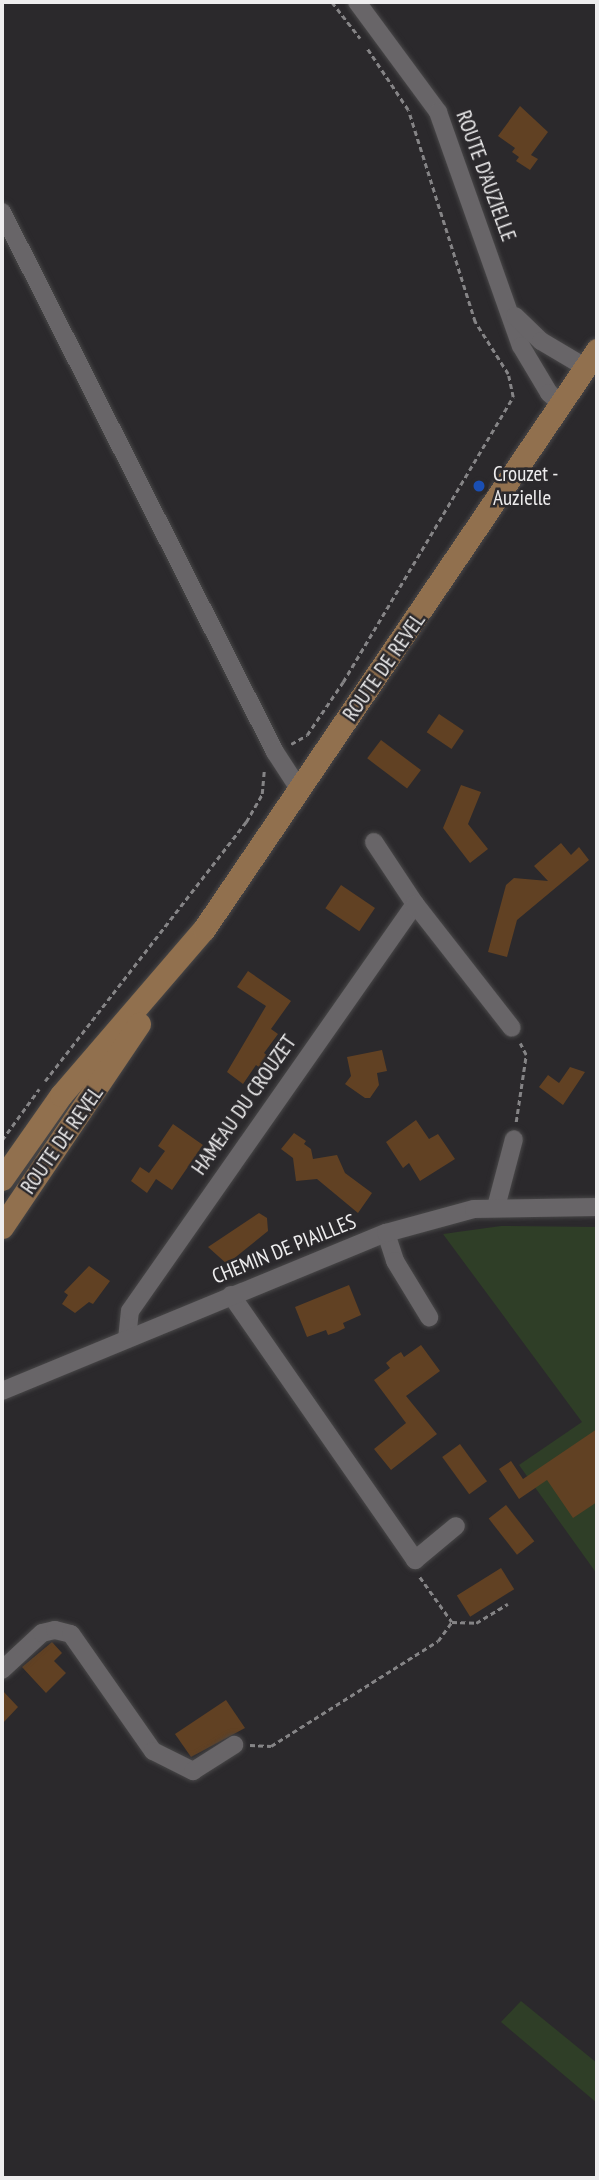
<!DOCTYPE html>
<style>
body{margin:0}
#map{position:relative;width:599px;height:2180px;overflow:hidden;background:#2b292c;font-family:"PT Sans Narrow",sans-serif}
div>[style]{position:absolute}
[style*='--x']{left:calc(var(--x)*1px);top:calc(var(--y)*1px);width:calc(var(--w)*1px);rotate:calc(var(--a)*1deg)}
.green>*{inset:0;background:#2f3e27}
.building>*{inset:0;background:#614123;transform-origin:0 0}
.path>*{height:2.5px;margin-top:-1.25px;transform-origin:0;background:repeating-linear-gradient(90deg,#858486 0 5px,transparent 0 8.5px)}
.roads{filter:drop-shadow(0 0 2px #484748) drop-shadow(0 0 2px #484748)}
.minor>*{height:18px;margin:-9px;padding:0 9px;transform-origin:9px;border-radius:9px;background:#686568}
.major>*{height:23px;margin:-11.5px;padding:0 11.5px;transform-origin:11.5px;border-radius:11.5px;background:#91704e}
.dots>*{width:19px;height:19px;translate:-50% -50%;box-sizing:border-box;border:4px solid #2b292c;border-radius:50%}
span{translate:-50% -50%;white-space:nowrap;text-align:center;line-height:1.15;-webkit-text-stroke:5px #2b292c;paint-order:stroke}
.street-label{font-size:21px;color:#eeedee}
.poi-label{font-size:21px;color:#eeedee}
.left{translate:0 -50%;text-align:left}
.frame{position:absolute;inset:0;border:4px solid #eeedee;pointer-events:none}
</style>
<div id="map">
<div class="green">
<i style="clip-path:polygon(501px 1226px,597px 1227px,597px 1574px,519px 1465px,582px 1422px,443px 1234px)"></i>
<i style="clip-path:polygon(521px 2001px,597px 2063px,597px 2103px,501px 2022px)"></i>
</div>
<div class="building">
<i style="clip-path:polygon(520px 106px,548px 132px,531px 155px,538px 159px,530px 170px,516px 161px,519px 157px,512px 152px,515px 148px,498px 136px)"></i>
<i style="left:439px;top:714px;width:30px;height:22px;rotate:34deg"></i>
<i style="left:381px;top:740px;width:50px;height:23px;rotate:37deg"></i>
<i style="clip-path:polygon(461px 785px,481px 792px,468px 824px,488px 849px,470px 863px,443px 828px)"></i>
<i style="clip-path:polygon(561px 843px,571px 855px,579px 847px,589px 860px,517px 920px,507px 957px,488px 952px,506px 885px,514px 878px,548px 881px,534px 866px)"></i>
<i style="left:341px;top:885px;width:41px;height:28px;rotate:34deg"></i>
<i style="clip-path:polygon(248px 971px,291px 1001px,271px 1029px,278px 1034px,264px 1053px,274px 1060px,265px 1072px,256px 1065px,243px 1084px,227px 1072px,266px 1006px,237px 987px)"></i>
<i style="clip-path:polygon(382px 1050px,387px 1071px,377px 1073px,379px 1085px,370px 1098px,365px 1098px,345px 1084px,351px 1076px,347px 1057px)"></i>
<i style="clip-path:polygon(570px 1067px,585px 1072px,563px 1105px,539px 1087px,548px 1075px,559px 1083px)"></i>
<i style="clip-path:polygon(416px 1120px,429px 1139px,438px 1134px,455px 1159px,420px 1181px,409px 1163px,403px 1168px,386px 1142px)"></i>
<i style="clip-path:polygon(173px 1124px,203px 1145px,172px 1190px,156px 1179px,147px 1193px,131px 1181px,140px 1167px,149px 1173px,165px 1151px,158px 1146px)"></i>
<i style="clip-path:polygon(294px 1133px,306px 1141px,304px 1144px,311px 1149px,313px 1159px,337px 1155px,345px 1173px,372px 1193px,358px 1213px,317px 1179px,296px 1181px,293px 1158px,281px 1149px)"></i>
<i style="clip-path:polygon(259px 1213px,267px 1218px,268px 1231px,227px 1264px,208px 1247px)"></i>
<i style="clip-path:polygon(89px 1266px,110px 1281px,93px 1304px,89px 1302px,75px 1313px,62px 1304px,68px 1295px,64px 1292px)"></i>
<i style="clip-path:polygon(349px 1285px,361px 1315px,343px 1323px,345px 1328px,337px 1332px,328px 1335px,326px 1330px,307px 1337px,295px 1307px)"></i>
<i style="clip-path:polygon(421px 1345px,440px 1371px,406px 1396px,437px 1434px,391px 1470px,374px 1449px,406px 1423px,374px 1380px,390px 1368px,386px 1363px,393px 1357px,401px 1352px,404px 1357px)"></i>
<i style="clip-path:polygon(597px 1429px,597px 1502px,573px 1518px,547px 1480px,519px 1499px,499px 1469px,511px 1461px,523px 1479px)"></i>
<i style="left:460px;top:1444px;width:46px;height:22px;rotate:54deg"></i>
<i style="left:506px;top:1505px;width:46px;height:22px;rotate:52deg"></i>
<i style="left:501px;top:1568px;width:25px;height:52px;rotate:58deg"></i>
<i style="clip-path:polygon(52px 1642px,62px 1653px,54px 1661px,66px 1673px,46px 1693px,22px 1667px)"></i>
<i style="clip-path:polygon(2px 1690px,18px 1707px,2px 1724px)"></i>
<i style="clip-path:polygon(226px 1700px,245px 1728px,191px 1757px,175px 1734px)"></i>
</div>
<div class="path">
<i style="--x:332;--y:2;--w:46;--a:52.1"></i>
<i style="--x:291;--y:744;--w:18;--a:-29"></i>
<i style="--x:307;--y:735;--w:64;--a:-55.8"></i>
<i style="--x:343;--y:682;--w:332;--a:-59.2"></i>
<i style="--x:513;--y:397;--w:24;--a:-102"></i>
<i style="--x:508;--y:374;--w:62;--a:-122.4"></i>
<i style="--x:475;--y:322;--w:222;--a:-107.5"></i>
<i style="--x:408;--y:110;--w:76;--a:-123.7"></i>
<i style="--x:45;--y:1081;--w:328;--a:-52.2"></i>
<i style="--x:246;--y:822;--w:32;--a:-60"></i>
<i style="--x:262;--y:794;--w:25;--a:-85"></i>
<i style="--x:516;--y:1122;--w:68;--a:-81.5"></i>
<i style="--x:526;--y:1055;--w:13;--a:-117"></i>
<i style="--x:2;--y:1140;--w:63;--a:-54"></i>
<i style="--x:420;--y:1577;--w:55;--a:54.6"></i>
<i style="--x:452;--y:1622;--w:24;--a:2"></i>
<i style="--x:476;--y:1623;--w:37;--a:-31"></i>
<i style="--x:250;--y:1745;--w:21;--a:3"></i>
<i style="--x:271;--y:1746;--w:197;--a:-32.2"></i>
<i style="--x:438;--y:1641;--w:24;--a:-54"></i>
</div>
<div class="roads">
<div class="minor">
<i style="--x:357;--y:2;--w:137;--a:53.6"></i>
<i style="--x:438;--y:112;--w:248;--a:70.5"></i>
<i style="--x:521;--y:346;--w:55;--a:59.2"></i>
<i style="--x:549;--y:393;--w:15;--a:42"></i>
<i style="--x:2;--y:212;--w:605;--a:63.18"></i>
<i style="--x:275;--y:752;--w:44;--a:57"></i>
<i style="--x:515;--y:316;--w:36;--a:44"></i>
<i style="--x:541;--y:341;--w:51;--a:30.6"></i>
<i style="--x:374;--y:842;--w:74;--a:56.5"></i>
<i style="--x:496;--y:1207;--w:70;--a:-75.2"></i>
<i style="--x:386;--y:1233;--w:29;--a:72"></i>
<i style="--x:395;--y:1261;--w:66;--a:58.7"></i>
<i style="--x:231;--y:1295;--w:323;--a:55.2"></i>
<i style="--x:415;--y:1560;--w:53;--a:-39.7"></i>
<i style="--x:127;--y:1339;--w:28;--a:-84"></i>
<i style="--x:130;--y:1311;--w:497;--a:-55"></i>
<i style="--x:415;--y:904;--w:157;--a:52"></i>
<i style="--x:2;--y:1391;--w:415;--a:-22.4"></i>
<i style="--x:386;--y:1233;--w:91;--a:-15.3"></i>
<i style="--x:474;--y:1209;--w:123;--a:-0.9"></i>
<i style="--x:2;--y:1670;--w:54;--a:-42.8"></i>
<i style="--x:42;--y:1633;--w:13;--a:-13"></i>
<i style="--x:55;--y:1630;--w:16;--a:14"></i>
<i style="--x:71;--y:1634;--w:143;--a:55"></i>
<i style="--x:153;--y:1751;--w:45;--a:26.6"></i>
<i style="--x:193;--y:1771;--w:49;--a:-32.4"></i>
</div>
<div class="major">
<i style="--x:2;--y:1179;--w:103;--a:-54.9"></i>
<i style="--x:61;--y:1095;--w:219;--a:-49.3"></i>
<i style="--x:204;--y:929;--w:700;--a:-55.83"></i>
<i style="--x:2;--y:1227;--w:245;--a:-56"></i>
</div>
</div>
<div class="dots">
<i style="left:479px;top:486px;background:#1a4fb4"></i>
</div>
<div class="street-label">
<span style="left:486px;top:176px;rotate:70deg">ROUTE D'AUZIELLE</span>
<span style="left:384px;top:667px;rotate:-55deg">ROUTE DE REVEL</span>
<span style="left:244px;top:1105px;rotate:-55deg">HAMEAU DU CROUZET</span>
<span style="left:62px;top:1140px;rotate:-55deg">ROUTE DE REVEL</span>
<span style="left:284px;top:1249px;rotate:-22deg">CHEMIN DE PIAILLES</span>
</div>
<div class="poi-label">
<span class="left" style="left:493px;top:486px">Crouzet -<br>Auzielle</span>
</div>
<div class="frame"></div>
</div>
